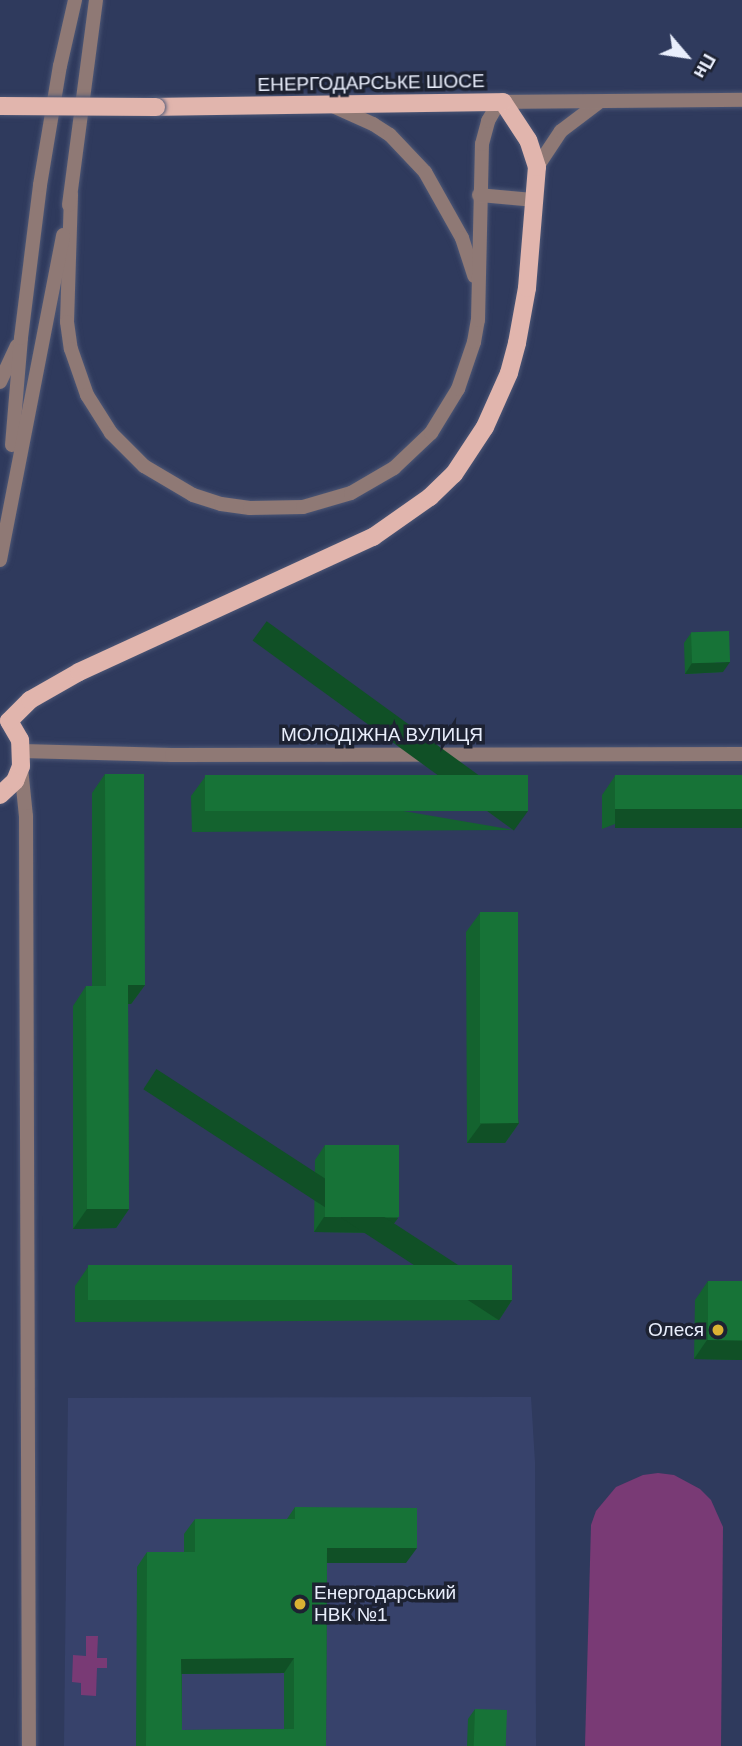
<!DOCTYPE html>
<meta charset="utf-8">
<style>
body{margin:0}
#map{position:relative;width:742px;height:1746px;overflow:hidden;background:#2f3a5d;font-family:Helvetica,sans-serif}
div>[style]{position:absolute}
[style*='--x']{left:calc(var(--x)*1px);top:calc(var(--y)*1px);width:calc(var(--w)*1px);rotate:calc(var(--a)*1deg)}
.built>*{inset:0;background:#37426b}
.green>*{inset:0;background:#793a75}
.roads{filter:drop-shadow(0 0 2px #4d5776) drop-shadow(0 0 2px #4d5776)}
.tertiary>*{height:14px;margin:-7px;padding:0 7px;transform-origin:7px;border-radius:7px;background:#8f7975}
.primary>*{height:18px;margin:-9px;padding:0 9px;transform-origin:9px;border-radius:9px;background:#e1b5ad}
.bridges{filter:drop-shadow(0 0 2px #4d5776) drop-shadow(0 0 2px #4d5776)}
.primary-bridge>*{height:18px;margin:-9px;padding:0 9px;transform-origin:9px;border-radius:9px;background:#e1b5ad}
.wall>*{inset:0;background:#14632f}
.shaded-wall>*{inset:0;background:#105026;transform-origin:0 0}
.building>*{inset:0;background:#177337;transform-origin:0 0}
.dots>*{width:19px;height:19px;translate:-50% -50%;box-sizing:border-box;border:4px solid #1d2232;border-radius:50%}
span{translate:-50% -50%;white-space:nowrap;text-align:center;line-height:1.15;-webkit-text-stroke:7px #1d2232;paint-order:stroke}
.street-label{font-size:19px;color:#e9eefc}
.poi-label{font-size:19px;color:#e9eefc}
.right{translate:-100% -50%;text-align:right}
.left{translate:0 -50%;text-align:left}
.north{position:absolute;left:651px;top:21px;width:70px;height:70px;-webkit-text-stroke:5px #1d2232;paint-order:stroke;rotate:119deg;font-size:19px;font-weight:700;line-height:28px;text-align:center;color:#e9eefc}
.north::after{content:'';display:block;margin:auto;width:24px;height:32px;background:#e9eefc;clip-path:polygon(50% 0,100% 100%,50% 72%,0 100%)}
</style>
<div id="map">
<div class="built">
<i style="clip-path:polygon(531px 1397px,535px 1462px,536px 1746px,64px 1746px,68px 1398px)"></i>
</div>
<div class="green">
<i style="clip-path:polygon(658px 1473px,674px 1475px,700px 1489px,711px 1500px,723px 1527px,721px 1746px,585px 1746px,591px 1525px,596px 1511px,616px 1487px,643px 1475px)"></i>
<i style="clip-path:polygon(86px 1636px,98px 1636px,97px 1658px,107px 1658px,107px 1668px,97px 1668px,96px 1696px,81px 1695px,81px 1683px,72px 1682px,73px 1655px,86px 1656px)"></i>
</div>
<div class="roads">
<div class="tertiary">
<i style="--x:333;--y:106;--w:44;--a:24.2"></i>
<i style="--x:373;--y:124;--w:20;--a:33"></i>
<i style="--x:390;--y:135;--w:51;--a:46.6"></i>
<i style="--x:425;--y:172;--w:76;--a:60.7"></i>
<i style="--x:462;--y:238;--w:40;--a:72"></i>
<i style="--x:537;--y:167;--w:43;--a:-56.3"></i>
<i style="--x:561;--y:131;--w:46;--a:-37.1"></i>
<i style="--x:71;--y:195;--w:127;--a:91.8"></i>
<i style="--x:67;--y:322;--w:27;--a:82"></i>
<i style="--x:71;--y:349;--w:49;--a:70.8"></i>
<i style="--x:87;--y:395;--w:45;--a:57.7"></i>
<i style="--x:111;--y:433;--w:47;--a:45"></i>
<i style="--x:144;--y:466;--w:57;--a:30.6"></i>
<i style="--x:193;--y:495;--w:29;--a:18"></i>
<i style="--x:221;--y:504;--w:29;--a:8"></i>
<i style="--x:250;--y:508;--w:53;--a:-1.1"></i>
<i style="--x:303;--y:507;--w:50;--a:-16.3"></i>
<i style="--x:351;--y:493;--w:50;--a:-30.2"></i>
<i style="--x:394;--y:468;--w:51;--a:-43.4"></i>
<i style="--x:431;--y:433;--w:52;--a:-58.5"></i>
<i style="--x:458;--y:389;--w:50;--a:-71.2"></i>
<i style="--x:474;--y:342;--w:22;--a:-80"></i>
<i style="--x:478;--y:320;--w:176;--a:-88.7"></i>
<i style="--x:482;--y:144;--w:24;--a:-75"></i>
<i style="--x:488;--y:121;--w:22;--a:-60"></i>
<i style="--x:499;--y:102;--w:243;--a:-0.5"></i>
<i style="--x:479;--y:195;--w:55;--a:5.2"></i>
<i style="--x:69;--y:205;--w:207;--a:-82.5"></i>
<i style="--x:0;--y:382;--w:40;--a:-65"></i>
<i style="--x:12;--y:445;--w:107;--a:-85.2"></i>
<i style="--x:21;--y:338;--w:154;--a:-82.9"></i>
<i style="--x:40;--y:185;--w:121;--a:-80.5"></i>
<i style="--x:60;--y:66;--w:68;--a:-77.2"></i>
<i style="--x:0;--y:560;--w:331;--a:-79"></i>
<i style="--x:22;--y:751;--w:150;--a:1.5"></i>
<i style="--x:172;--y:755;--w:570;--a:-0.1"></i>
<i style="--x:21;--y:768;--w:48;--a:84.1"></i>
<i style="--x:26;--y:816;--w:930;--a:89.82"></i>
</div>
<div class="primary">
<i style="--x:0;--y:795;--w:21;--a:-43"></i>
<i style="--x:15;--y:781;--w:16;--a:-68"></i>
<i style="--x:21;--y:766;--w:26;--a:-92"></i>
<i style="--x:20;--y:740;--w:22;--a:-120"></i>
<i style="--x:9;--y:721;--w:30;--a:-45"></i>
<i style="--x:30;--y:700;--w:56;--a:-29.7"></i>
<i style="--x:79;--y:672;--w:324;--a:-24.7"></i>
<i style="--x:373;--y:537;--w:70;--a:-35.1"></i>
<i style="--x:430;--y:497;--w:33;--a:-44"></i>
<i style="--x:454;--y:474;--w:56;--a:-56.6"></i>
<i style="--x:485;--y:427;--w:59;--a:-66"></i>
<i style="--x:509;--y:373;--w:31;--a:-75"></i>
<i style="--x:517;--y:343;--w:56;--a:-79.7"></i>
<i style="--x:527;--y:288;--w:121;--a:-85.3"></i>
<i style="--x:537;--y:167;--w:28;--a:-108"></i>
<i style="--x:528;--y:140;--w:45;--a:-123.3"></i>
<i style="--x:503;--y:102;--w:347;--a:179.2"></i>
</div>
</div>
<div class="bridges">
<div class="primary-bridge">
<i style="--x:0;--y:106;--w:156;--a:0.4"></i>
</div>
</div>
<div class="wall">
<i style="clip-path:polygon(691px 633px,723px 672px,685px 674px,684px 643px)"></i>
<i style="clip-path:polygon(105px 774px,145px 985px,131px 1004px,128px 1004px,129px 1209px,116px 1228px,73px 1229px,73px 1006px,86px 986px,92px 986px,92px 793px)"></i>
<i style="clip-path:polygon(742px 775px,602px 829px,602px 795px,615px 776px)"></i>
<i style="clip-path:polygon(205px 777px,514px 830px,192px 832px,191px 796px)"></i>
<i style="clip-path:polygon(480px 913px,519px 1123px,505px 1143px,467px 1143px,466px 932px)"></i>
<i style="clip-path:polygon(325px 1145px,398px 1218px,387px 1233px,314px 1232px,315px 1160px)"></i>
<i style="clip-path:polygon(88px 1267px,512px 1300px,499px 1320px,75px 1322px,75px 1286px)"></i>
<i style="clip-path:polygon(708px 1281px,742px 1281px,742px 1360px,694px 1359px,695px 1300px)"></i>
<i style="clip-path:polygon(evenodd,295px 1507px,406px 1563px,327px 1563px,326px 1746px,136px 1746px,137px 1567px,147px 1552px,184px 1552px,184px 1534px,195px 1519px,287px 1519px,295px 1507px,284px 1673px,284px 1729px,182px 1730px,182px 1674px,284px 1673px)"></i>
<i style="clip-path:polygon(475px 1709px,506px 1746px,467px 1746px,468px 1719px)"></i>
</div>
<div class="shaded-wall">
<i style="clip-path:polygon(730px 662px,723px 672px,685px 674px,692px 663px)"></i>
<i style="left:742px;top:809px;width:19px;height:127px;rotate:90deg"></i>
<i style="left:528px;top:811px;width:24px;height:323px;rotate:126deg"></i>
<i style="clip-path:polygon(128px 985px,145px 985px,131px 1004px,115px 1004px)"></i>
<i style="clip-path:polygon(519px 1123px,505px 1143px,467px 1143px,481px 1124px)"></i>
<i style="clip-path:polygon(87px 1209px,129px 1209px,116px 1228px,73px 1229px)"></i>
<i style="clip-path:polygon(324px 1217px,398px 1218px,387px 1233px,314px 1232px)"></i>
<i style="left:512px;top:1300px;width:24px;height:424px;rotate:123deg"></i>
<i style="clip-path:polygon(707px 1340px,742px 1341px,742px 1360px,694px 1359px)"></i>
<i style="clip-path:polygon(327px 1548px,417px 1548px,406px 1563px,317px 1563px)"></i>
<i style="clip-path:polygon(294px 1658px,284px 1673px,171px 1674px,181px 1659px)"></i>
</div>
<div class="building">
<i style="left:729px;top:631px;width:31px;height:38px;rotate:88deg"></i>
<i style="clip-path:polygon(105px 774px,144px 774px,145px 985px,128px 985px,129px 1209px,87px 1209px,86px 986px,106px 986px)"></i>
<i style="left:528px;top:775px;width:36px;height:323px;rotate:90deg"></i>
<i style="left:742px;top:775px;width:34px;height:127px;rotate:90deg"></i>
<i style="left:518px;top:912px;width:211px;height:38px;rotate:90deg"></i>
<i style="left:325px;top:1145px;width:74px;height:72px"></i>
<i style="left:512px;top:1265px;width:35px;height:424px;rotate:90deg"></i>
<i style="left:708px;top:1281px;width:34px;height:59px"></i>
<i style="clip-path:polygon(evenodd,295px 1507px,417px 1508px,417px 1548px,327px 1548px,326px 1746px,146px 1746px,147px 1552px,195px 1552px,195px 1519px,295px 1519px,295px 1507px,294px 1658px,294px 1729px,182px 1730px,181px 1659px,294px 1658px)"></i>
<i style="left:475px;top:1709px;width:32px;height:37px;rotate:2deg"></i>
</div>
<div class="dots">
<i style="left:718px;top:1330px;background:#dbb233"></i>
<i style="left:300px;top:1604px;background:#dbb233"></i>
</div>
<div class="street-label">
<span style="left:371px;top:83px;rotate:-1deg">ЕНЕРГОДАРСЬКЕ ШОСЕ</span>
<span style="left:382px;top:735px">МОЛОДІЖНА ВУЛИЦЯ</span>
</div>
<div class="poi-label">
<span class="right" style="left:704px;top:1330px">Олеся</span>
<span class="left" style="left:314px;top:1604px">Енергодарський<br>НВК №1</span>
</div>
<div class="north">Пн</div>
</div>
